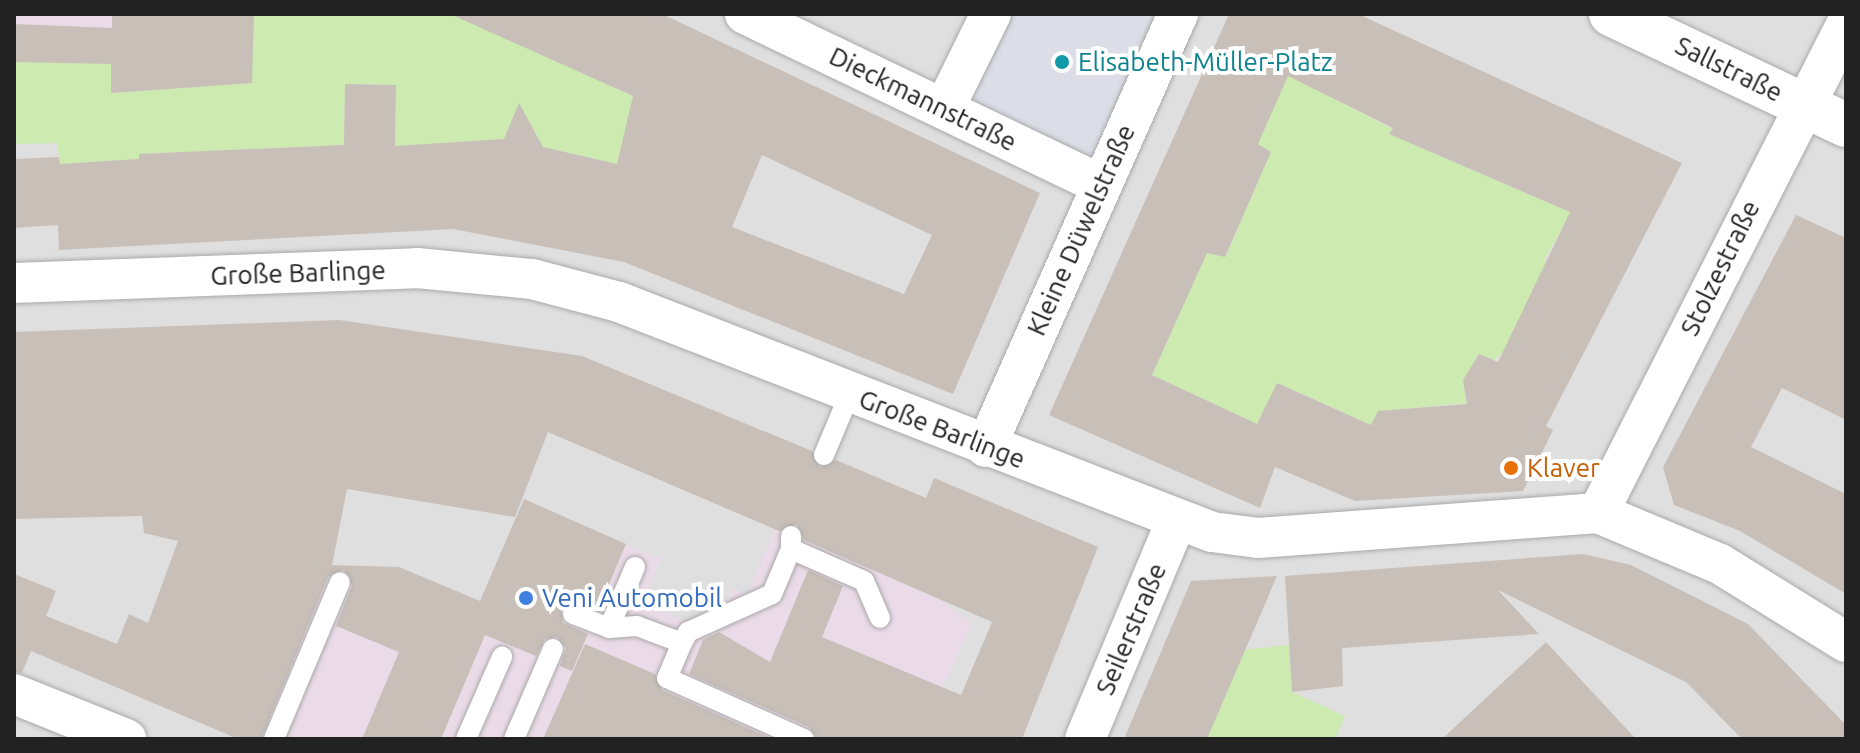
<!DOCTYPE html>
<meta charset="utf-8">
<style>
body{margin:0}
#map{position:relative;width:1860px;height:753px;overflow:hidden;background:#f2efe9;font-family:Ubuntu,sans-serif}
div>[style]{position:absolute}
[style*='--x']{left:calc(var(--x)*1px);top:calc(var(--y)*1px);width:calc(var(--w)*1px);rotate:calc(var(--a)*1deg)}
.residential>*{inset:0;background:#e0dfdf;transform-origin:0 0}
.industrial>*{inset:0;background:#ebdbe8}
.grass>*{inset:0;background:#cdebb0}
.plaza>*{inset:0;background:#dddde8}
.building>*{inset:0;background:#c7bfb8}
.roads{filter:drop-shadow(0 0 2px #a9a9a9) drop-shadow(0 0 2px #a9a9a9)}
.service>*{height:20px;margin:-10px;padding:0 10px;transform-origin:10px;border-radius:10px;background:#fff}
.minor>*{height:40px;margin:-20px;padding:0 20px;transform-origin:20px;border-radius:20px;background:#fff}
.tertiary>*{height:44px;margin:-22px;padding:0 22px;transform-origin:22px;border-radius:22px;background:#fff}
.dots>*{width:22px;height:22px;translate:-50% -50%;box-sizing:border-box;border:4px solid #fff;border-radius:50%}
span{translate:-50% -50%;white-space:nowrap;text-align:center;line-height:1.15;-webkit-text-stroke:8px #fff;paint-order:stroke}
.culture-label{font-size:26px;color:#0d838f}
.left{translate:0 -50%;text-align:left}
.street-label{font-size:26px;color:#222}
.food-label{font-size:26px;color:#c56008}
.shop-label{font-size:26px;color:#366cbe}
.frame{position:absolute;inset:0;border:16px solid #222;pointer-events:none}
</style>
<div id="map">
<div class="residential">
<i style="left:14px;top:14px;width:1832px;height:725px"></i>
</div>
<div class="industrial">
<i style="clip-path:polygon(14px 14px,112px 14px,111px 63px,88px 64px,87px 27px,14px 24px)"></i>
<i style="clip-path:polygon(589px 529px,661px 559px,641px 603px,686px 622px,725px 605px,733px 589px,747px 595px,775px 529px,894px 573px,893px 580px,940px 600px,971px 624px,919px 739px,238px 739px,315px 564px,385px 567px,356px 634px,433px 667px,464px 594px,540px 626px)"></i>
</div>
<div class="grass">
<i style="clip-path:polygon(254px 14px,452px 14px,635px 97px,617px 164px,504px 139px,383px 147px,396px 116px,396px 85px,345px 84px,344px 145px,140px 154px,139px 159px,60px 164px,57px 143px,14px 144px,14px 62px,111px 63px,111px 93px,251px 83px)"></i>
<i style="clip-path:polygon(1273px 60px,1307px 78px,1307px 85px,1393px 129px,1389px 134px,1553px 205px,1586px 210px,1562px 229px,1544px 260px,1550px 264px,1503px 353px,1494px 360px,1479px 354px,1463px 380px,1467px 403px,1378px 411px,1371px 425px,1278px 383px,1257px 424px,1152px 375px,1207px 253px,1226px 256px,1271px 152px,1258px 144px,1279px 96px)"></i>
<i style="clip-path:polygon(1289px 645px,1292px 692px,1345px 716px,1335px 739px,1205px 739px,1234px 651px)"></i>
</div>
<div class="plaza">
<i style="clip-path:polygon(991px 14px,1178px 14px,1100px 184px,944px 109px)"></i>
</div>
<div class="building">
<i style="clip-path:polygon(254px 14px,252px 83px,111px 93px,111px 64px,14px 62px,14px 24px,112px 28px,112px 16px)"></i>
<i style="clip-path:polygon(evenodd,450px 14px,662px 14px,1040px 193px,953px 394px,624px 262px,453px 229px,59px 250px,58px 225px,14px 228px,14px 159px,59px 157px,60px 164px,139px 159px,139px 154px,344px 145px,345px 84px,396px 85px,395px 146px,504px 139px,519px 103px,543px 147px,617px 164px,633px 96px,450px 14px,762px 155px,932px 235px,904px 294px,732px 227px,762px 155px)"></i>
<i style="clip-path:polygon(evenodd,1229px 14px,1358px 14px,1682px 163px,1546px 426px,1553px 430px,1523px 491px,1355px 501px,1275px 467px,1260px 508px,1049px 415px,1229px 14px,1288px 76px,1393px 128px,1389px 134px,1570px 212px,1498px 362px,1479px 354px,1463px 380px,1467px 404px,1378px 411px,1371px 425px,1277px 383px,1257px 424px,1152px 375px,1207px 253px,1225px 257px,1271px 152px,1258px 144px,1288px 76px)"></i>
<i style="clip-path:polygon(1796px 215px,1846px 238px,1846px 420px,1782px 388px,1751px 447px,1846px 494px,1846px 594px,1740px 531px,1674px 505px,1663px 467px)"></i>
<i style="clip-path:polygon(339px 320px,582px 356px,812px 451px,820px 467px,836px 460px,926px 498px,934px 478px,1098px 547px,1022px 739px,817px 739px,809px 727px,689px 674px,703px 640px,719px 632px,770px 662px,808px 570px,843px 586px,822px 637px,961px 695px,992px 622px,804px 540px,797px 524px,779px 531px,548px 432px,515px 517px,347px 489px,332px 565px,399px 567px,480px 601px,524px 499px,626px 544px,598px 610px,572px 601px,561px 609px,563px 623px,588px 634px,572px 671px,560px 666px,566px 648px,557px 637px,545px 639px,536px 656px,485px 635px,441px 739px,362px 739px,399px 652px,336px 626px,352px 586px,344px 570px,328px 577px,261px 739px,238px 739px,31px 651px,22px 673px,14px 672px,14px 574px,56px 591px,46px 616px,117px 644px,129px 614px,148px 623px,178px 541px,144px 533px,142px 516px,14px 519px,14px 332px)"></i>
<i style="clip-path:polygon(1583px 554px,1631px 565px,1748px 624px,1846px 725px,1846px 739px,1742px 739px,1686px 682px,1498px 590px,1539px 634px,1342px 648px,1343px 686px,1292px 692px,1285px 576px)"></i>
<i style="clip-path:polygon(1277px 576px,1207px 739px,1124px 739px,1191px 581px)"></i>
<i style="clip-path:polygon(1546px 642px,1636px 739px,1442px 739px)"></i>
<i style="clip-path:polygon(585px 644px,655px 674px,662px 690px,772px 739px,543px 739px)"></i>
</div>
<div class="roads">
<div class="service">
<i style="--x:824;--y:455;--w:67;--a:-67.2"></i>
<i style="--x:791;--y:536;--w:13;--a:90"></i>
<i style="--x:791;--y:549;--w:80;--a:23.7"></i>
<i style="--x:864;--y:581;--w:40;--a:66.6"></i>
<i style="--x:635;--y:567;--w:66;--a:113.1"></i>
<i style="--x:609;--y:628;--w:28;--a:-4"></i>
<i style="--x:637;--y:626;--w:48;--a:20.7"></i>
<i style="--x:682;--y:643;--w:38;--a:113"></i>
<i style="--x:667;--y:678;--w:150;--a:24"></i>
<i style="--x:573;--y:614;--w:39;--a:21"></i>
<i style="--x:682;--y:643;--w:13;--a:-61"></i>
<i style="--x:688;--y:632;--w:92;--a:-24.3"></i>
<i style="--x:772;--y:594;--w:49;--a:-67.1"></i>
<i style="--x:274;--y:739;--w:170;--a:-67.2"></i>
<i style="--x:466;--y:739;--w:90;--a:-66.3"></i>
<i style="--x:514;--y:739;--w:98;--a:-66.6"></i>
</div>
<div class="minor">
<i style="--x:745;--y:14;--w:394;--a:25.6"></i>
<i style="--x:944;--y:109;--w:106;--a:-63.7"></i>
<i style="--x:14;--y:283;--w:403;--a:-2.1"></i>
<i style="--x:417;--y:268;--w:116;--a:5.5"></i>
<i style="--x:532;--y:279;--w:90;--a:14.8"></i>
<i style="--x:619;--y:302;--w:636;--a:21.2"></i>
<i style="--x:1212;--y:532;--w:46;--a:7.4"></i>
<i style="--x:1258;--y:538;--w:341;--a:-4.2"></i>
<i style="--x:1598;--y:513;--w:132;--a:22.7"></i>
<i style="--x:1720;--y:564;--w:148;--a:31.8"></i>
<i style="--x:986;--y:447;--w:474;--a:-66.1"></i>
<i style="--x:1598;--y:513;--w:547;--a:-63.06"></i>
<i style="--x:14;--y:694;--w:121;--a:21.9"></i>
<i style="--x:1085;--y:739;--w:238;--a:-67.3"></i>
</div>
<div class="tertiary">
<i style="--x:1611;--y:14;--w:260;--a:25.3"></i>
</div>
</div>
<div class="dots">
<i style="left:1062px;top:62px;background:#0f9aa8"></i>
<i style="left:1511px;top:468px;background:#e8710a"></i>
<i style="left:526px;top:598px;background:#3f7fe0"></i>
</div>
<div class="culture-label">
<span class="left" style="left:1078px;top:62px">Elisabeth-Müller-Platz</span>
</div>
<div class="street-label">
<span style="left:1729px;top:69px;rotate:26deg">Sallstraße</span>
<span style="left:923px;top:99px;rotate:26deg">Dieckmannstraße</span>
<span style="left:1081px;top:230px;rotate:-66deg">Kleine Düwelstraße</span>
<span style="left:1720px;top:268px;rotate:-64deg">Stolzestraße</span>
<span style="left:298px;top:273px;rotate:-2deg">Große Barlinge</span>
<span style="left:942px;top:429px;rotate:21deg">Große Barlinge</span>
<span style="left:1131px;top:629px;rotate:-67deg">Seilerstraße</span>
</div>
<div class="food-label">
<span class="left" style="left:1527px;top:468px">Klaver</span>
</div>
<div class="shop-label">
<span class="left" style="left:542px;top:598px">Veni Automobil</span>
</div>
<div class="frame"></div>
</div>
